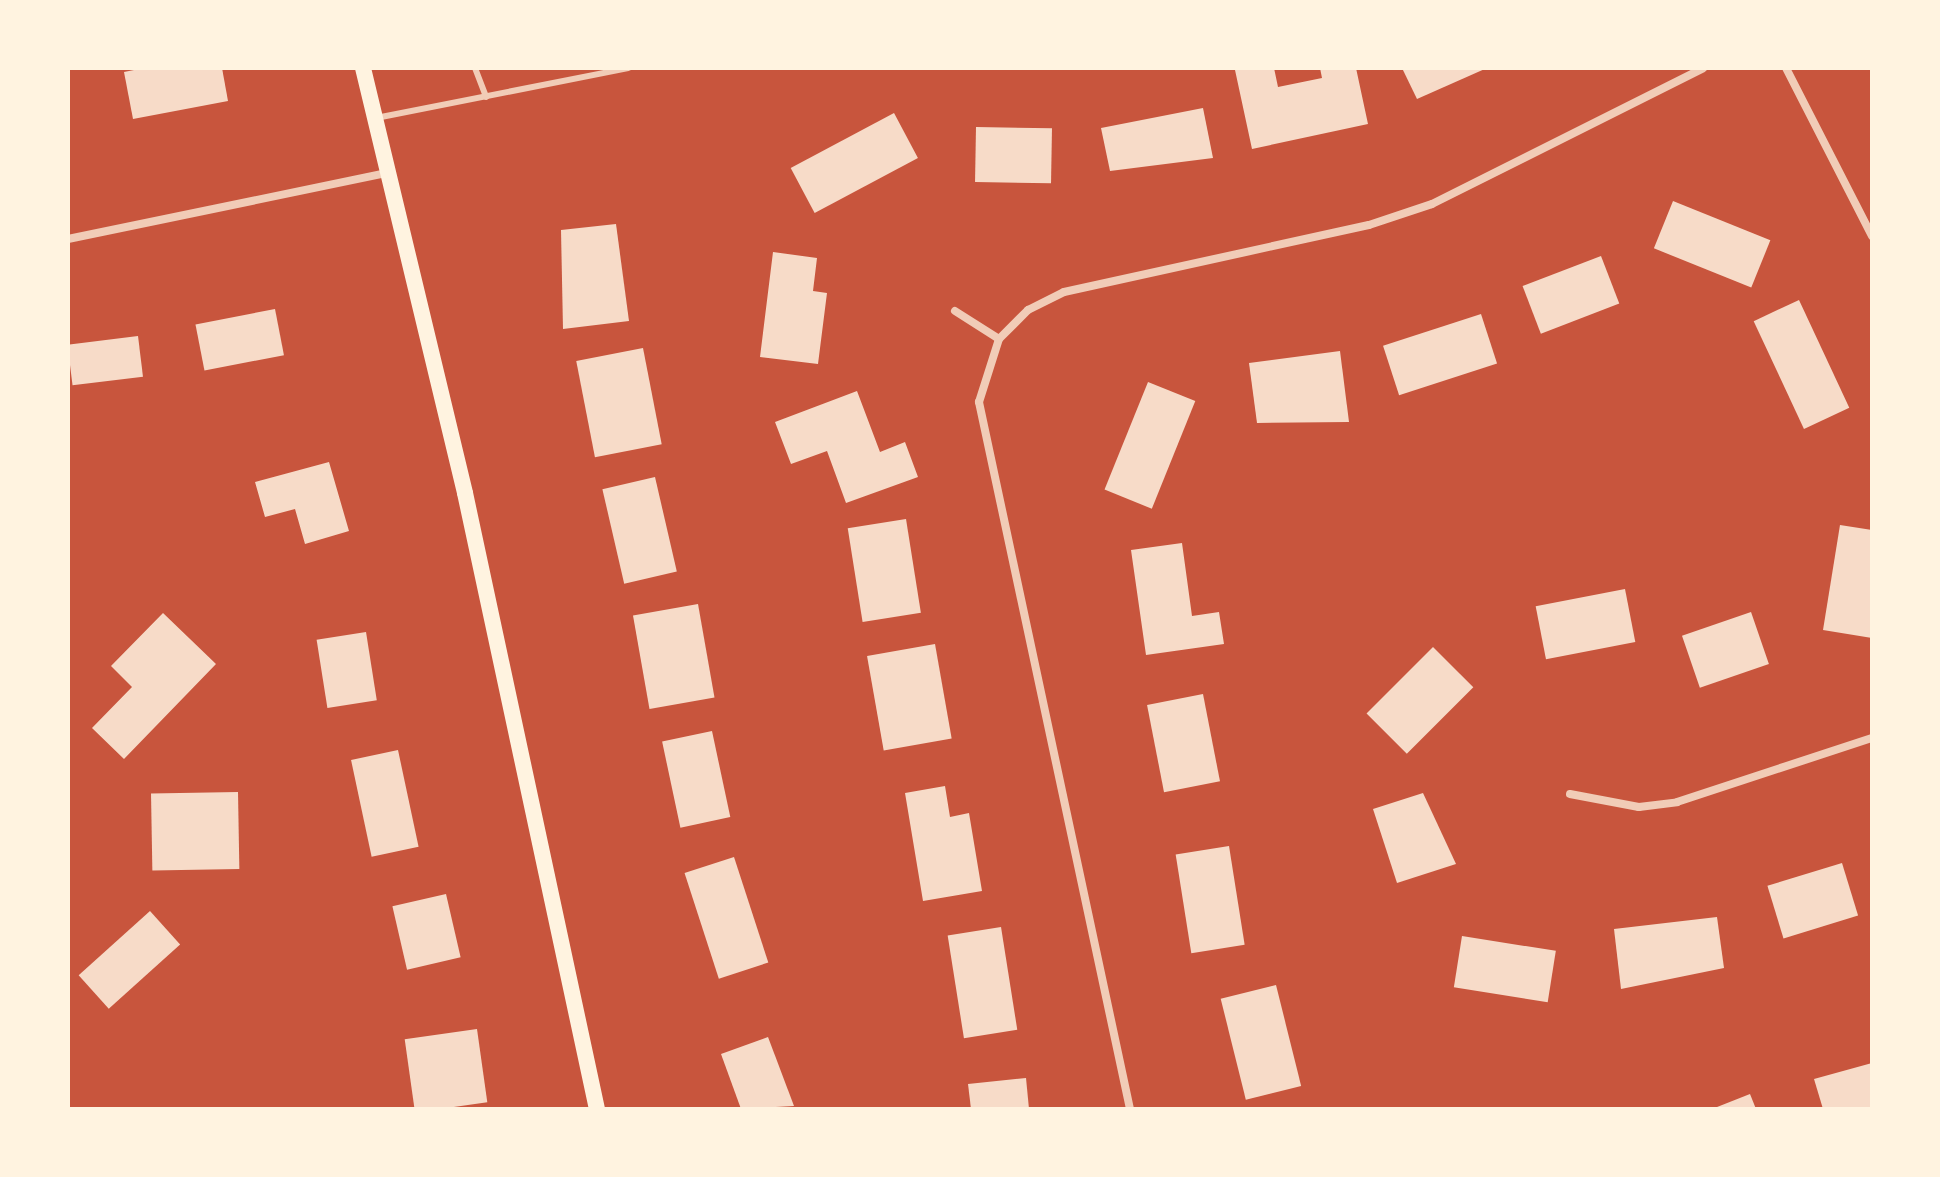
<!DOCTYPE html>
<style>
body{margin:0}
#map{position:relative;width:1940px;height:1177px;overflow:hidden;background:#c8553d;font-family:Overpass,sans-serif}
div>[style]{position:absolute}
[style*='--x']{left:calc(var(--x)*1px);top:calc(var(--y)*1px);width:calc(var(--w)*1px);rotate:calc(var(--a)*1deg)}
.building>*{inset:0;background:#f7dbc8;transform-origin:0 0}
.service>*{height:6px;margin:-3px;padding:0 3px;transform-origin:3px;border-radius:3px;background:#f1ccb7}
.minor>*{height:8px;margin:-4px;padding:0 4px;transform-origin:4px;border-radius:4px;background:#f1ccb7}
.secondary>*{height:16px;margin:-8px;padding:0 8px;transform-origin:8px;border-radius:8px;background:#fff3e0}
span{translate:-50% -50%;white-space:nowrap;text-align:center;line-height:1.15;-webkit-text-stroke:6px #fff3e0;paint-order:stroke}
.frame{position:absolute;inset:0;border:70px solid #fff3e0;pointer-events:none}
</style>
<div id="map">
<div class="building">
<i style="clip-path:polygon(144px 68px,222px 68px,228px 101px,133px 119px,124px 72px)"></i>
<i style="clip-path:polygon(1274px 68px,1278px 87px,1322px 78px,1320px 68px,1356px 68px,1368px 124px,1252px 149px,1235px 70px)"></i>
<i style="clip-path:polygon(1402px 68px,1487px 68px,1417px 99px)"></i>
<i style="clip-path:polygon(1203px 108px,1213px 158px,1110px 171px,1101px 128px)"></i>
<i style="left:894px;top:113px;width:51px;height:117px;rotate:62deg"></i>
<i style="left:976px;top:127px;width:76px;height:55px;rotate:1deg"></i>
<i style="left:1673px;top:201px;width:105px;height:51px;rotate:22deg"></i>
<i style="clip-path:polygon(616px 224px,629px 321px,563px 329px,561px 230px)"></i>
<i style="clip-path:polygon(773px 252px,817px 258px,813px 291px,827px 293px,818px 364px,760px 357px)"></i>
<i style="left:1601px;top:256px;width:51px;height:84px;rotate:69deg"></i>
<i style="left:1799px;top:300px;width:119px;height:50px;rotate:65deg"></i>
<i style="left:275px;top:309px;width:47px;height:81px;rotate:79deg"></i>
<i style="left:1481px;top:314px;width:52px;height:103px;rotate:72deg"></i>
<i style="left:138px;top:336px;width:41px;height:71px;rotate:83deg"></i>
<i style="left:643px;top:348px;width:98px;height:68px;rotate:79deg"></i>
<i style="clip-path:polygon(1340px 351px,1349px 422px,1257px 423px,1249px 363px)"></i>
<i style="left:1148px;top:382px;width:51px;height:116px;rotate:22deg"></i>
<i style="clip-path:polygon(857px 391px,880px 452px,905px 442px,918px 477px,846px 503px,827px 451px,791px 464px,775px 422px)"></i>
<i style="clip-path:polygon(329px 462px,349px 531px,305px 544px,295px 509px,265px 517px,255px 482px)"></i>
<i style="left:655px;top:477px;width:97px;height:54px;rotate:77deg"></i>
<i style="left:906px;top:519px;width:95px;height:59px;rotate:81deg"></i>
<i style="clip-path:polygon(1840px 525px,1872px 530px,1872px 638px,1823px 630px)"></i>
<i style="clip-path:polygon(1182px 543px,1192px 616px,1219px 612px,1224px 644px,1146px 655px,1131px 550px)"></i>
<i style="left:1625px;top:589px;width:54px;height:91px;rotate:79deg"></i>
<i style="left:698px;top:604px;width:95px;height:66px;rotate:80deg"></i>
<i style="left:1751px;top:612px;width:55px;height:73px;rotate:71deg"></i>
<i style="clip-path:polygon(163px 613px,216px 664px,124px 759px,92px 728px,132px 687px,111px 666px)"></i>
<i style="left:366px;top:632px;width:69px;height:50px;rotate:81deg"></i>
<i style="left:935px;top:644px;width:96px;height:69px;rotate:80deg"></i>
<i style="left:1433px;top:647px;width:57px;height:94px;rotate:45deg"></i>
<i style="left:1203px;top:694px;width:89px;height:57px;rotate:79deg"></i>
<i style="left:712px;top:731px;width:88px;height:51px;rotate:78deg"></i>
<i style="left:398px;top:750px;width:99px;height:48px;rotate:78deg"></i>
<i style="clip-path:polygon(945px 786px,950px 817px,969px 813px,982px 891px,923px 901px,905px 793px)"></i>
<i style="left:238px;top:792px;width:77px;height:87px;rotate:89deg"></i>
<i style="clip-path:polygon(1423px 793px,1456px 864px,1397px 883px,1373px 809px)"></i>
<i style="left:1229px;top:846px;width:100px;height:54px;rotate:81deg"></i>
<i style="left:734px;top:857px;width:111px;height:52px;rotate:72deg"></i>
<i style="left:1842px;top:863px;width:55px;height:78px;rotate:73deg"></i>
<i style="left:446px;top:894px;width:65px;height:55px;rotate:77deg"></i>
<i style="left:150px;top:911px;width:45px;height:96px;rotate:48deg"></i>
<i style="clip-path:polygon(1717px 917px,1724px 968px,1621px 989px,1614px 929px)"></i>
<i style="left:1001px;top:927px;width:104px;height:54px;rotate:81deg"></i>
<i style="left:1462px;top:936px;width:95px;height:52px;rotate:9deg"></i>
<i style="left:1276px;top:985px;width:104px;height:57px;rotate:76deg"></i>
<i style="left:477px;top:1029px;width:74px;height:73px;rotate:82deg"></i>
<i style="clip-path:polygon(768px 1037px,794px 1106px,741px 1109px,721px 1054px)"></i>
<i style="clip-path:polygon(1872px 1063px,1872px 1109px,1823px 1109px,1814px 1079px)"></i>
<i style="clip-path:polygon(1026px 1078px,1029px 1109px,971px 1109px,968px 1084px)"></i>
<i style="clip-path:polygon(1750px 1094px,1756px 1109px,1712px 1109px)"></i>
</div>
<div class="service">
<i style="--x:475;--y:68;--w:31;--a:69"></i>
<i style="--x:376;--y:118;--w:257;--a:-11.2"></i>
</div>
<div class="minor">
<i style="--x:1786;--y:68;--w:189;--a:62.9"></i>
<i style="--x:68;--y:239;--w:327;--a:-11.7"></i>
<i style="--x:955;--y:311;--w:52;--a:32.5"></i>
<i style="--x:1570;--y:794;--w:70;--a:10.7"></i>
<i style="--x:1639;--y:807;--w:38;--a:-7"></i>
<i style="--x:1677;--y:802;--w:205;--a:-18.2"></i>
<i style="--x:1130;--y:1109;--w:723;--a:-102.06"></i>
<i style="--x:979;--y:402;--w:66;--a:-72.4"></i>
<i style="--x:999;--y:339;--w:41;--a:-45"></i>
<i style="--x:1028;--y:310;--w:40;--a:-26.6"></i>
<i style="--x:1064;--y:292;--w:312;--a:-12.4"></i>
<i style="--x:1369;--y:225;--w:66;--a:-18.4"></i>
<i style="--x:1432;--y:204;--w:303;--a:-26.6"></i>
</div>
<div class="secondary">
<i style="--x:363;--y:68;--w:437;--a:76.5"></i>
<i style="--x:465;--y:493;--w:630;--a:77.91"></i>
</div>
<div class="frame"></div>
</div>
